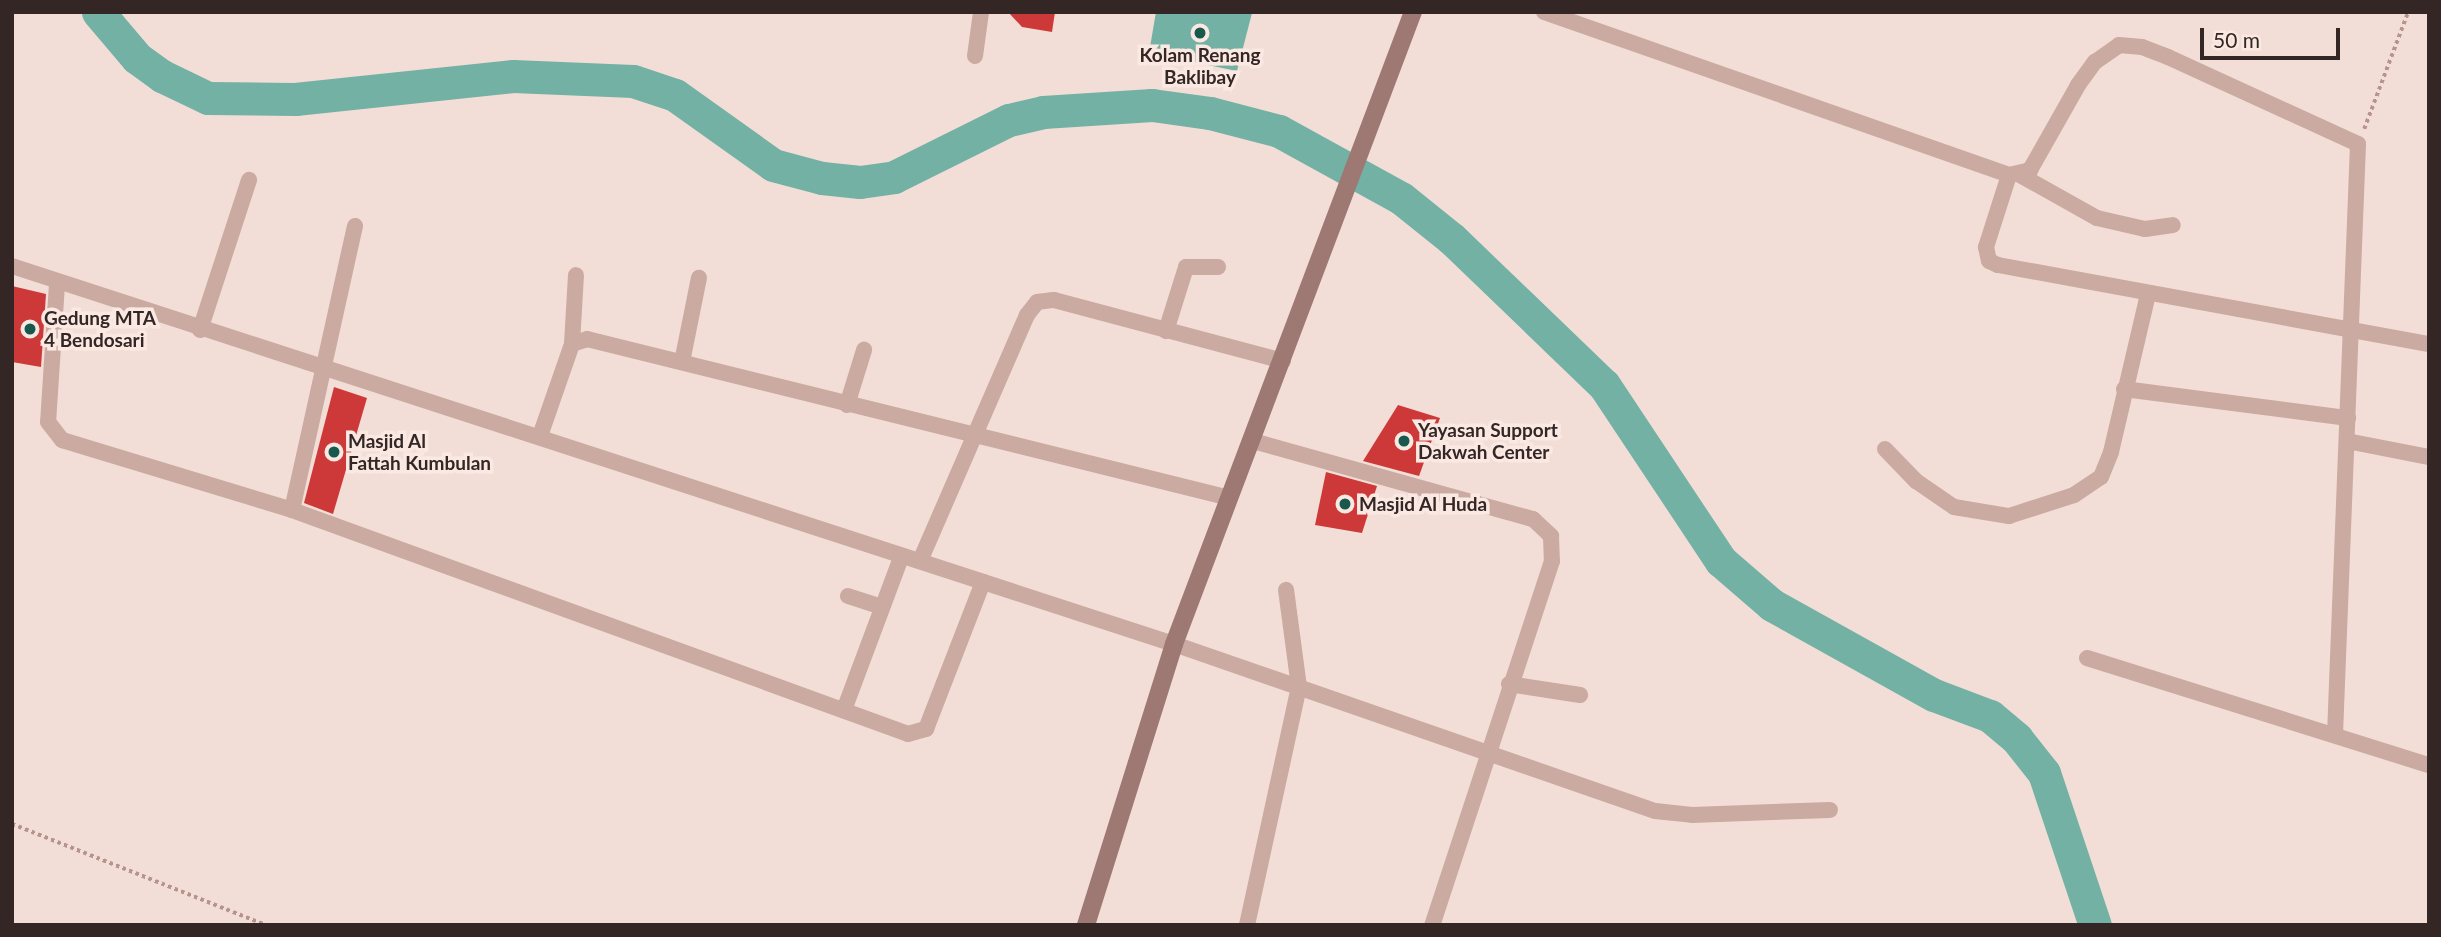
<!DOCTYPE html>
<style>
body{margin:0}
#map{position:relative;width:2441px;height:937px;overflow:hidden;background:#f2ded6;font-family:Lato,sans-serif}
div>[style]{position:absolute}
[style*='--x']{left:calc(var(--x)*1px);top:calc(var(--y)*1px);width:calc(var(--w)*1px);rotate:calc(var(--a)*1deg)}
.water>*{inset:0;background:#73b1a5}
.river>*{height:33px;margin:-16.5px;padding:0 16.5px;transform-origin:16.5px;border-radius:16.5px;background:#73b1a5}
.building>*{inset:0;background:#cd3938}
.path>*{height:3.5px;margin-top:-1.75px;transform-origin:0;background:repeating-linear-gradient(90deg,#b6948c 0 3.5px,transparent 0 7px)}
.minor>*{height:16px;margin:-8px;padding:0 8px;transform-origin:8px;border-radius:8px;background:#caaaa1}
.secondary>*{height:18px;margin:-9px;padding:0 9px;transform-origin:9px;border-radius:9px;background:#9e7873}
.dots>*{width:19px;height:19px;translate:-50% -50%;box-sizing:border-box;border:4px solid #fae9e2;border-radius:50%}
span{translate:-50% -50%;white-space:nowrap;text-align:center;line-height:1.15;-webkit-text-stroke:7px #fae9e2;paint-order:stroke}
.poi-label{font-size:19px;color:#342625;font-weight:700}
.left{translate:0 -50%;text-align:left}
.frame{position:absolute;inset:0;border:14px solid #342625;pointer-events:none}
.scale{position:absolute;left:2200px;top:28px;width:140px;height:32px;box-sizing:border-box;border:4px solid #342625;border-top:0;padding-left:9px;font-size:21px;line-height:24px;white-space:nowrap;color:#342625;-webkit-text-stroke:5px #fae9e2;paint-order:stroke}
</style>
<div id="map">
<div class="water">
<i style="clip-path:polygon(1156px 12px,1252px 13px,1237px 71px,1149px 53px)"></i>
</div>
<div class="river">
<i style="--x:98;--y:12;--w:60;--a:49.7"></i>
<i style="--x:137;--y:58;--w:31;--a:36"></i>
<i style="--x:162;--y:76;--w:51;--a:25.6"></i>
<i style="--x:208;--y:98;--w:87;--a:0.7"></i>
<i style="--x:295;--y:99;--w:219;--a:-6"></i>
<i style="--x:513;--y:76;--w:120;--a:2.4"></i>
<i style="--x:633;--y:81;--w:44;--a:18.4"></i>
<i style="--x:675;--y:95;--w:120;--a:35.5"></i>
<i style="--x:773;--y:165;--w:51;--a:14.9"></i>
<i style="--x:822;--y:178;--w:38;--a:6"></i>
<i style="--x:860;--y:182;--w:34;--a:-8"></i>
<i style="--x:894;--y:177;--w:128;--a:-26.4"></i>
<i style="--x:1009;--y:120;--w:35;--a:-13"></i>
<i style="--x:1043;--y:112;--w:109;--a:-3.7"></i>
<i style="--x:1152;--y:105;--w:59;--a:7.9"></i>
<i style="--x:1210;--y:113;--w:71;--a:14.6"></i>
<i style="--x:1279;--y:131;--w:139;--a:28.8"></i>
<i style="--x:1401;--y:198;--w:64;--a:38.7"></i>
<i style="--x:1451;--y:238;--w:212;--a:43.9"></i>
<i style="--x:1604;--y:385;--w:211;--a:56.4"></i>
<i style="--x:1721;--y:561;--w:67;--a:40.8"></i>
<i style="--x:1772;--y:605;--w:185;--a:29.1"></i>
<i style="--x:1934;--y:695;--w:60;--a:20.6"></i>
<i style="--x:1990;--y:716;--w:35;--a:40"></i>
<i style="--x:2017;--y:739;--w:43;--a:51.5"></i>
<i style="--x:2044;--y:773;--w:160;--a:71.5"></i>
</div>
<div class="building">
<i style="clip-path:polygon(1008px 12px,1055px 12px,1052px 32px,1022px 27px)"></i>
<i style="clip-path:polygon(12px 286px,46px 294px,41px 367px,12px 362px)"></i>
<i style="clip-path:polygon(334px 387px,367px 398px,333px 514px,304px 503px)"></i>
<i style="clip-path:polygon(1398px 405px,1440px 418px,1419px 476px,1363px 461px)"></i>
<i style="clip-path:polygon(1326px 472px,1377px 486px,1362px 533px,1315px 525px)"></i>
</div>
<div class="path">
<i style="--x:2364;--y:129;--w:125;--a:-69.4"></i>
<i style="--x:12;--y:824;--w:273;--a:21.7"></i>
</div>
<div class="minor">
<i style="--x:1544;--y:12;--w:493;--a:19.3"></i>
<i style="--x:2009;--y:175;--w:76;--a:107.7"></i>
<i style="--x:1986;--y:247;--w:14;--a:78"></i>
<i style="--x:1989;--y:261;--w:10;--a:24"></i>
<i style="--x:1998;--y:265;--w:438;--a:10.4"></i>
<i style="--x:975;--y:56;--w:44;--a:-82.2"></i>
<i style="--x:2009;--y:175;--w:22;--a:-13"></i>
<i style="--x:2030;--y:170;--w:98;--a:-60.5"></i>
<i style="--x:2078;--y:85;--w:29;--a:-54"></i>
<i style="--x:2095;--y:62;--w:29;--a:-35"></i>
<i style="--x:2119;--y:45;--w:23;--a:5"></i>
<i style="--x:2142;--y:47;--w:28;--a:21"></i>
<i style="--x:2168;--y:57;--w:209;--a:24.6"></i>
<i style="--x:2358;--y:144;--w:590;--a:92.23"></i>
<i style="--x:2020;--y:175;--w:88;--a:29.2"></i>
<i style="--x:2097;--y:218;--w:49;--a:12.9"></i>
<i style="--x:2145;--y:229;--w:28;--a:-8"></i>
<i style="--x:12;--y:266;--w:1222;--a:18.02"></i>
<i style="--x:1174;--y:644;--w:509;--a:19.15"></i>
<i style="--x:1655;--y:811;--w:37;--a:6"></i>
<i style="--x:1692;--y:815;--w:138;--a:-2.1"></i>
<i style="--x:57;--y:284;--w:138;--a:93.7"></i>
<i style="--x:48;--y:422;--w:23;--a:52"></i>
<i style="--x:62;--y:440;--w:240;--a:16.9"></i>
<i style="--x:292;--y:510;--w:655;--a:19.98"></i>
<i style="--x:908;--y:734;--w:19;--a:-16"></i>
<i style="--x:926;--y:729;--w:158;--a:-68.8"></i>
<i style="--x:200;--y:330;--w:158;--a:-71.9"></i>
<i style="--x:1166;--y:331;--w:67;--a:-72.6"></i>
<i style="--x:1186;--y:267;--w:32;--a:0"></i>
<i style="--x:572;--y:344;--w:69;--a:-86.7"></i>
<i style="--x:682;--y:362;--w:86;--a:-78.6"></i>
<i style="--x:2124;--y:389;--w:226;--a:7.4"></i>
<i style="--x:847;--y:405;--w:58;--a:-72.8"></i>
<i style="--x:540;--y:436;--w:97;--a:-70.8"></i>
<i style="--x:572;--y:344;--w:16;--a:-18"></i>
<i style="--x:587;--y:339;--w:662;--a:13.89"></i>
<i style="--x:1253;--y:441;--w:291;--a:15.6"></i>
<i style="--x:1533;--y:519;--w:25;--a:43"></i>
<i style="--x:1551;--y:536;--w:25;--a:88"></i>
<i style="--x:1552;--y:561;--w:383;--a:108.2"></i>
<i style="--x:2347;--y:441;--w:84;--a:11"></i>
<i style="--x:1885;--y:449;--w:45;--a:45.9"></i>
<i style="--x:1916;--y:481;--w:46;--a:34.4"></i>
<i style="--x:1954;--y:507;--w:56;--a:9.3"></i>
<i style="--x:2009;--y:516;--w:68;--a:-17.9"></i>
<i style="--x:2074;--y:495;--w:32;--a:-34"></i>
<i style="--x:2101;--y:477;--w:27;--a:-68"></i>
<i style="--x:2111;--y:452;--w:162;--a:-76.8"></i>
<i style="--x:292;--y:510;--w:291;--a:-77.5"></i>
<i style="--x:920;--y:561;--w:268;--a:-66.5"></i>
<i style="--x:1027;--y:315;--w:16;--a:-52"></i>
<i style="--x:1037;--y:302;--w:17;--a:-7"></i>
<i style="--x:1054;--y:300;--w:237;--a:14.9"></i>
<i style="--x:848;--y:596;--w:36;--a:18"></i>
<i style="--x:2087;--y:658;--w:358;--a:17.4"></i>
<i style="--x:1509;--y:684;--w:72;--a:8.8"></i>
<i style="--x:844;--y:710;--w:165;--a:-69.5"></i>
<i style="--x:1247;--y:925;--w:244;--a:-77.7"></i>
<i style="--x:1299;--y:687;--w:98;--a:-97.6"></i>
</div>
<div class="secondary">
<i style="--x:1086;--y:925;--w:294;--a:-72.6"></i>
<i style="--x:1174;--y:644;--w:676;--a:-69.29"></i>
</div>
<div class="dots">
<i style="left:1200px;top:33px;background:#18584d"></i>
<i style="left:30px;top:329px;background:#18584d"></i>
<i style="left:1404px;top:441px;background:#18584d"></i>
<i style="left:334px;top:452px;background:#18584d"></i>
<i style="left:1345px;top:504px;background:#18584d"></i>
</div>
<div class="poi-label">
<span style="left:1200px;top:66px">Kolam Renang<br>Baklibay</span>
<span class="left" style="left:44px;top:329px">Gedung MTA<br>4 Bendosari</span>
<span class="left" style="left:1418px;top:441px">Yayasan Support<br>Dakwah Center</span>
<span class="left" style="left:348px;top:452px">Masjid Al<br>Fattah Kumbulan</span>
<span class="left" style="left:1359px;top:504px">Masjid Al Huda</span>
</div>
<div class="frame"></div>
<div class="scale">50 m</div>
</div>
